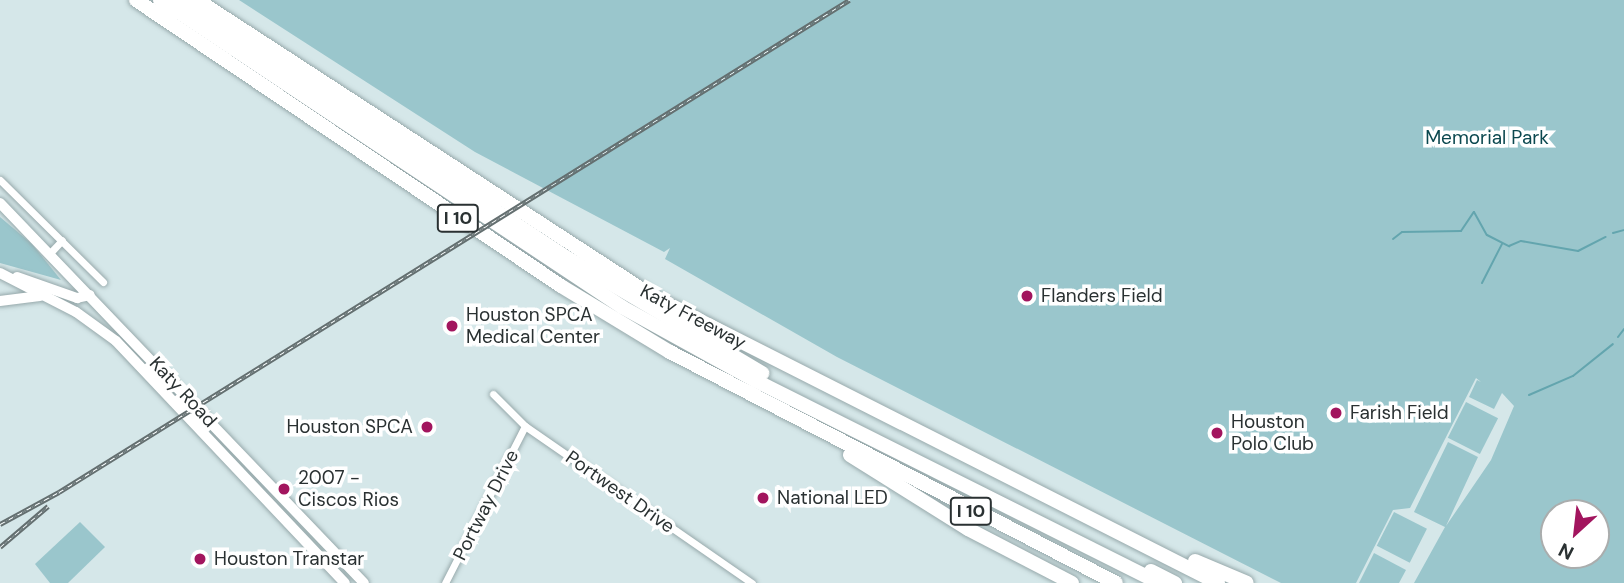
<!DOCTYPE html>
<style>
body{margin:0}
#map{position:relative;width:1624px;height:583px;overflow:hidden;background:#d5e7e9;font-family:"DM Sans",sans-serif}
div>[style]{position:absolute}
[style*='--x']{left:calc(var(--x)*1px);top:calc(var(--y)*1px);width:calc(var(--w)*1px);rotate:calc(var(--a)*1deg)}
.green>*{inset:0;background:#9ac6cc;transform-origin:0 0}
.stream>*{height:2px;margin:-1px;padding:0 1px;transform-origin:1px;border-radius:1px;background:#63a5ae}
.roads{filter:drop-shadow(0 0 2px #97a9ab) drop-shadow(0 0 2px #97a9ab)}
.street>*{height:7px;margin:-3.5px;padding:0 3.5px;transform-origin:3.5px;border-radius:3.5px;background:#fff}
.secondary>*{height:10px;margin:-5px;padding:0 5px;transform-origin:5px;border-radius:5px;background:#fff}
.highway>*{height:14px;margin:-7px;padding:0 7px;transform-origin:7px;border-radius:7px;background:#fff}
.rail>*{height:4.5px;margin-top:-2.25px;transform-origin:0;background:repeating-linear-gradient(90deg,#fff 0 5px,#646f70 0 10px);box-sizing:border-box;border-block:2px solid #646f70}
.dots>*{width:19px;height:19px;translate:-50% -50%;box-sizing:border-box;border:4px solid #fff;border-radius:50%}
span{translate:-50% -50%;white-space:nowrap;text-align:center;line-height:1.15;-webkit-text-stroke:7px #fff;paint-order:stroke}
.shield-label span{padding:2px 5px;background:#fff;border:2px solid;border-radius:5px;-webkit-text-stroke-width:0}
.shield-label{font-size:18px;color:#2a3132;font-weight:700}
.park-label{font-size:19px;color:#0b484f}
.poi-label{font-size:19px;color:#2a3132}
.left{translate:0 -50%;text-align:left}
.right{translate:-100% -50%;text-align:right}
.street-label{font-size:19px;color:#2a3132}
.north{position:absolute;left:1540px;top:499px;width:70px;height:70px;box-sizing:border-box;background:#fff;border:2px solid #aaadad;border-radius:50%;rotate:207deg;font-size:19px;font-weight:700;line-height:28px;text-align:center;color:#2a3132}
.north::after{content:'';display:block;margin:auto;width:24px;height:32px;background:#a2155e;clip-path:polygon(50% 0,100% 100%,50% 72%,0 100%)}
</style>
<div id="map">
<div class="green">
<i style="clip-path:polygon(evenodd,239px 0,1624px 0,1624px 583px,1414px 583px,1445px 527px,1414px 512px,1448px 442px,1478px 457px,1446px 526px,1491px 460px,1514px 406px,1502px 393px,1494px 409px,1469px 397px,1477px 380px,1481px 382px,1476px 378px,1410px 508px,1393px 510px,1356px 583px,1281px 583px,837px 357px,665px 259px,670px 248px,664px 252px,475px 152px,239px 0,1596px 513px,1596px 555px,1554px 555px,1554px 513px,1596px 513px)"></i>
<i style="clip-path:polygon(0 217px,32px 244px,61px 280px,0 263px)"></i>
<i style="left:1466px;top:402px;width:36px;height:40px;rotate:27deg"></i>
<i style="left:1394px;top:512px;width:37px;height:38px;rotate:27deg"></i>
<i style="clip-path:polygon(80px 522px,105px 547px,68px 583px,50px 583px,35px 564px)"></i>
<i style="clip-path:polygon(1374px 553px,1406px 570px,1399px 583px,1359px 583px)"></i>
</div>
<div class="stream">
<i style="--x:1613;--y:233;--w:11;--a:-15"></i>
<i style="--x:1393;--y:239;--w:11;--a:-38"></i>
<i style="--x:1402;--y:232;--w:59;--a:-1"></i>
<i style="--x:1461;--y:231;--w:23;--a:-56"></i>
<i style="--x:1474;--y:212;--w:26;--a:61"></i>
<i style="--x:1487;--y:235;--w:25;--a:27"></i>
<i style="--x:1509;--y:246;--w:13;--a:-23"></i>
<i style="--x:1521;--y:241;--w:58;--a:10"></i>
<i style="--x:1578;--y:251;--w:31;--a:-27"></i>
<i style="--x:1482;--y:283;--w:44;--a:-62.9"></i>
<i style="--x:1618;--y:337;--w:10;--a:-53"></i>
<i style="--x:1529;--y:395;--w:48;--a:-23.4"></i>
<i style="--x:1573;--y:376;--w:51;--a:-38.7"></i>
</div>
<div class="roads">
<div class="street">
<i style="--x:0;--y:180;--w:145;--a:44.7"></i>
<i style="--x:51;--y:252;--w:16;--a:-47"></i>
<i style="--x:493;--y:394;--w:45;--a:45"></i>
<i style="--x:525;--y:426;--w:276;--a:34.7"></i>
<i style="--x:445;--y:583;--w:176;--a:-63"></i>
</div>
<div class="secondary">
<i style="--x:0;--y:203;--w:526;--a:46.23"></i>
<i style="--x:0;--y:273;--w:85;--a:27.2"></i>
<i style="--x:76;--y:312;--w:49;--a:35.9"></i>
<i style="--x:116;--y:341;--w:333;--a:46.6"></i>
<i style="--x:17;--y:277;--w:64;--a:19.3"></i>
<i style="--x:77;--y:298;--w:13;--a:-13"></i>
<i style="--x:0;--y:301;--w:40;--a:-7.1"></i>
</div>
<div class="highway">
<i style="--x:136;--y:0;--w:512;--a:33.94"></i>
<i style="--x:561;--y:286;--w:127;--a:31.2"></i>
<i style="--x:670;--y:352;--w:502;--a:27.38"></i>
<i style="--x:160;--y:0;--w:555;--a:33.6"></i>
<i style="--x:622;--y:307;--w:153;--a:28.9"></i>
<i style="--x:756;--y:381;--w:451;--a:26.6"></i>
<i style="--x:179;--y:0;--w:459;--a:33.6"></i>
<i style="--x:561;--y:254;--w:234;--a:30.6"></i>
<i style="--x:197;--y:0;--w:546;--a:33.05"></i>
<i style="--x:655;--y:298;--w:631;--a:26.85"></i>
<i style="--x:850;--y:455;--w:139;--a:32.1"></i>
<i style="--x:968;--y:529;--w:117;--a:27.4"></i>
<i style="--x:1195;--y:561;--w:56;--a:22.9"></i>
<i style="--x:1151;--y:571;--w:27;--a:27"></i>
</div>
</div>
<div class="rail">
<i style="--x:0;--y:524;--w:67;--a:-28.5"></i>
<i style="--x:59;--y:492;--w:931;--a:-31.91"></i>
<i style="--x:0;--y:547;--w:63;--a:-40.5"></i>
</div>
<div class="dots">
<i style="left:1027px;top:296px;background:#a2155e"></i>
<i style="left:452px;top:326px;background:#a2155e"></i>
<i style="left:1336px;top:413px;background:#a2155e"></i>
<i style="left:427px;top:427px;background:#a2155e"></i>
<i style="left:1217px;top:433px;background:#a2155e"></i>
<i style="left:284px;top:489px;background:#a2155e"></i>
<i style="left:763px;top:498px;background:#a2155e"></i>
<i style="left:200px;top:559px;background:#a2155e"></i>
</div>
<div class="shield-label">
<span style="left:458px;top:218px">I 10</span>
<span style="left:971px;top:511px">I 10</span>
</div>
<div class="park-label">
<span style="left:1487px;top:138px">Memorial Park</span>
</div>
<div class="poi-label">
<span class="left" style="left:1041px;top:296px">Flanders Field</span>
<span class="left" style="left:466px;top:326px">Houston SPCA<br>Medical Center</span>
<span class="left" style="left:1350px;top:413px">Farish Field</span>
<span class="left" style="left:1231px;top:433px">Houston<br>Polo Club</span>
<span class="right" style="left:413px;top:427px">Houston SPCA</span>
<span class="left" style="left:298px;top:489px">2007 -<br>Ciscos Rios</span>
<span class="left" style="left:777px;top:498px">National LED</span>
<span class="left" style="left:214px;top:559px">Houston Transtar</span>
</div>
<div class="street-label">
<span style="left:693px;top:317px;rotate:28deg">Katy Freeway</span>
<span style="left:183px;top:392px;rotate:47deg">Katy Road</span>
<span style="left:620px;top:492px;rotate:35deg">Portwest Drive</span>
<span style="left:486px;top:505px;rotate:-63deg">Portway Drive</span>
</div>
<div class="north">N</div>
</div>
